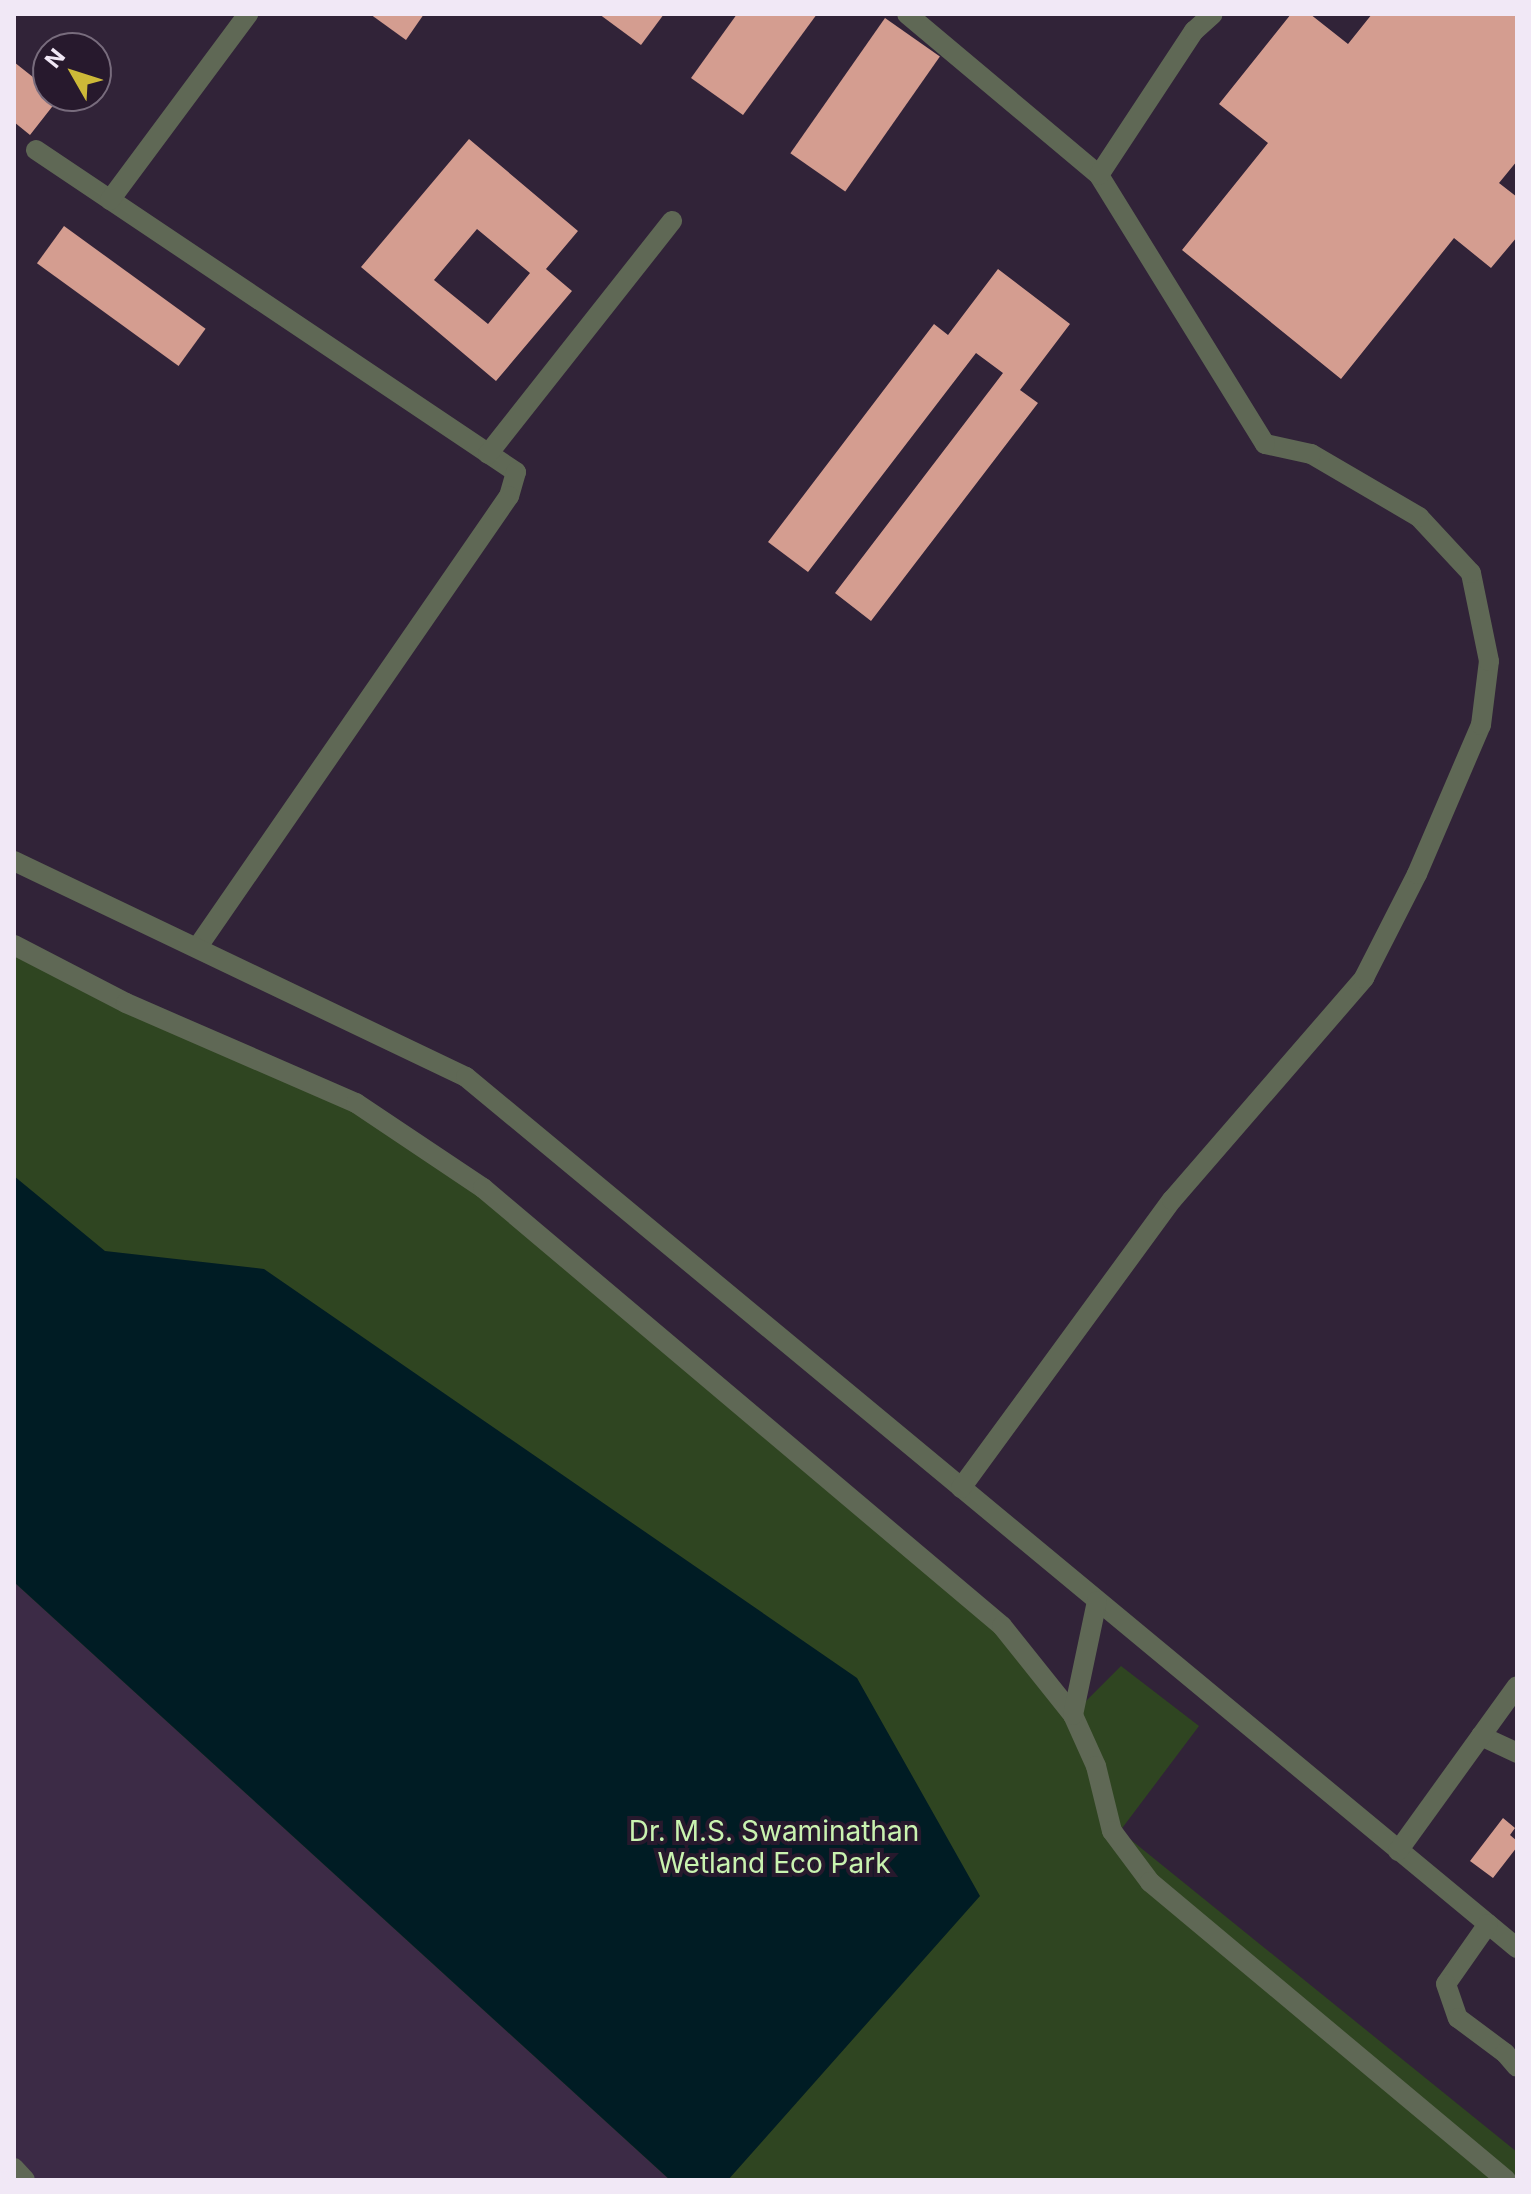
<!DOCTYPE html>
<style>
body{margin:0}
#map{position:relative;width:1531px;height:2194px;overflow:hidden;background:#312338;font-family:Inter,sans-serif}
div>[style]{position:absolute}
[style*='--x']{left:calc(var(--x)*1px);top:calc(var(--y)*1px);width:calc(var(--w)*1px);rotate:calc(var(--a)*1deg)}
.built>*{inset:0;background:#3c2b46}
.green>*{inset:0;background:#2f4521}
.water>*{inset:0;background:#001c24}
.building>*{inset:0;background:#d49d90;transform-origin:0 0}
.minor>*{height:20px;margin:-10px;padding:0 10px;transform-origin:10px;border-radius:10px;background:#5f6855}
span{translate:-50% -50%;white-space:nowrap;text-align:center;line-height:1.15;-webkit-text-stroke:8px #27192d;paint-order:stroke}
.park-label{font-size:28px;color:#c9f3b0}
.frame{position:absolute;inset:0;border:16px solid #f1e8f6;pointer-events:none}
.north{position:absolute;left:32px;top:32px;width:80px;height:80px;box-sizing:border-box;background:#27192d;border:2px solid #786c7d;border-radius:50%;rotate:309deg;font-size:22px;font-weight:700;line-height:32px;text-align:center;color:#f1e8f6}
.north::after{content:'';display:block;margin:auto;width:28px;height:36px;background:#cdb938;clip-path:polygon(50% 0,100% 100%,50% 72%,0 100%)}
</style>
<div id="map">
<div class="built">
<i style="clip-path:polygon(14px 1582px,670px 2180px,14px 2180px)"></i>
</div>
<div class="green">
<i style="clip-path:polygon(14px 945px,300px 1081px,483px 1188px,1002px 1626px,1073px 1714px,1121px 1666px,1199px 1726px,1120px 1831px,1517px 2152px,1517px 2180px,670px 2180px,14px 1582px)"></i>
</div>
<div class="water">
<i style="clip-path:polygon(14px 1176px,105px 1251px,264px 1269px,857px 1678px,980px 1896px,728px 2180px,670px 2180px,14px 1582px)"></i>
</div>
<div class="building">
<i style="clip-path:polygon(370px 14px,424px 14px,406px 40px)"></i>
<i style="clip-path:polygon(599px 14px,664px 14px,641px 45px)"></i>
<i style="clip-path:polygon(737px 14px,817px 14px,743px 115px,691px 78px)"></i>
<i style="clip-path:polygon(1291px 14px,1310px 14px,1348px 44px,1372px 14px,1517px 14px,1517px 161px,1499px 183px,1517px 197px,1517px 237px,1491px 268px,1454px 238px,1341px 379px,1182px 250px,1268px 143px,1219px 104px)"></i>
<i style="left:885px;top:18px;width:67px;height:165px;rotate:35deg"></i>
<i style="clip-path:polygon(14px 62px,48px 89px,48px 96px,59px 98px,30px 135px,14px 122px)"></i>
<i style="clip-path:polygon(evenodd,469px 139px,578px 231px,546px 269px,572px 291px,496px 381px,361px 267px,469px 139px,477px 229px,530px 273px,488px 324px,434px 280px,477px 229px)"></i>
<i style="left:64px;top:226px;width:175px;height:46px;rotate:36deg"></i>
<i style="clip-path:polygon(998px 269px,1070px 324px,1020px 390px,1038px 403px,871px 621px,835px 593px,1003px 373px,976px 353px,808px 572px,768px 542px,934px 324px,948px 335px)"></i>
<i style="clip-path:polygon(1503px 1818px,1515px 1828px,1510px 1835px,1517px 1841px,1517px 1847px,1493px 1878px,1470px 1861px)"></i>
</div>
<div class="minor">
<i style="--x:907;--y:14;--w:251;--a:40"></i>
<i style="--x:36;--y:150;--w:578;--a:33.86"></i>
<i style="--x:516;--y:472;--w:25;--a:106"></i>
<i style="--x:509;--y:496;--w:549;--a:124.62"></i>
<i style="--x:110;--y:200;--w:232;--a:-53.4"></i>
<i style="--x:488;--y:454;--w:297;--a:-51.7"></i>
<i style="--x:14;--y:861;--w:501;--a:25.54"></i>
<i style="--x:466;--y:1077;--w:1365;--a:39.65"></i>
<i style="--x:14;--y:945;--w:126;--a:27.4"></i>
<i style="--x:126;--y:1003;--w:251;--a:23.5"></i>
<i style="--x:356;--y:1103;--w:153;--a:33.8"></i>
<i style="--x:483;--y:1188;--w:679;--a:40.16"></i>
<i style="--x:1002;--y:1626;--w:114;--a:51.4"></i>
<i style="--x:1073;--y:1715;--w:56;--a:65.7"></i>
<i style="--x:1096;--y:1766;--w:67;--a:76.2"></i>
<i style="--x:1112;--y:1831;--w:64;--a:53.3"></i>
<i style="--x:1150;--y:1882;--w:464;--a:39.9"></i>
<i style="--x:961;--y:1488;--w:357;--a:-53.8"></i>
<i style="--x:1172;--y:1200;--w:294;--a:-49.1"></i>
<i style="--x:1364;--y:978;--w:117;--a:-63"></i>
<i style="--x:1417;--y:874;--w:162;--a:-66.8"></i>
<i style="--x:1481;--y:725;--w:64;--a:-82.9"></i>
<i style="--x:1489;--y:661;--w:90;--a:-101.6"></i>
<i style="--x:1471;--y:573;--w:76;--a:-132.9"></i>
<i style="--x:1419;--y:517;--w:125;--a:-149.7"></i>
<i style="--x:1311;--y:454;--w:47;--a:-167.7"></i>
<i style="--x:1265;--y:444;--w:316;--a:-121.7"></i>
<i style="--x:1099;--y:175;--w:173;--a:-56.6"></i>
<i style="--x:1194;--y:31;--w:25;--a:-42"></i>
<i style="--x:1073;--y:1715;--w:116;--a:-78.1"></i>
<i style="--x:1481;--y:1736;--w:40;--a:25"></i>
<i style="--x:1398;--y:1851;--w:203;--a:-54.2"></i>
<i style="--x:1488;--y:1924;--w:73;--a:125"></i>
<i style="--x:1446;--y:1984;--w:36;--a:71"></i>
<i style="--x:1458;--y:2018;--w:59;--a:36.7"></i>
<i style="--x:1505;--y:2053;--w:18;--a:49"></i>
<i style="--x:14;--y:2168;--w:16;--a:47"></i>
</div>
<div class="park-label">
<span style="left:774px;top:1847px">Dr. M.S. Swaminathan<br>Wetland Eco Park</span>
</div>
<div class="frame"></div>
<div class="north">N</div>
</div>
